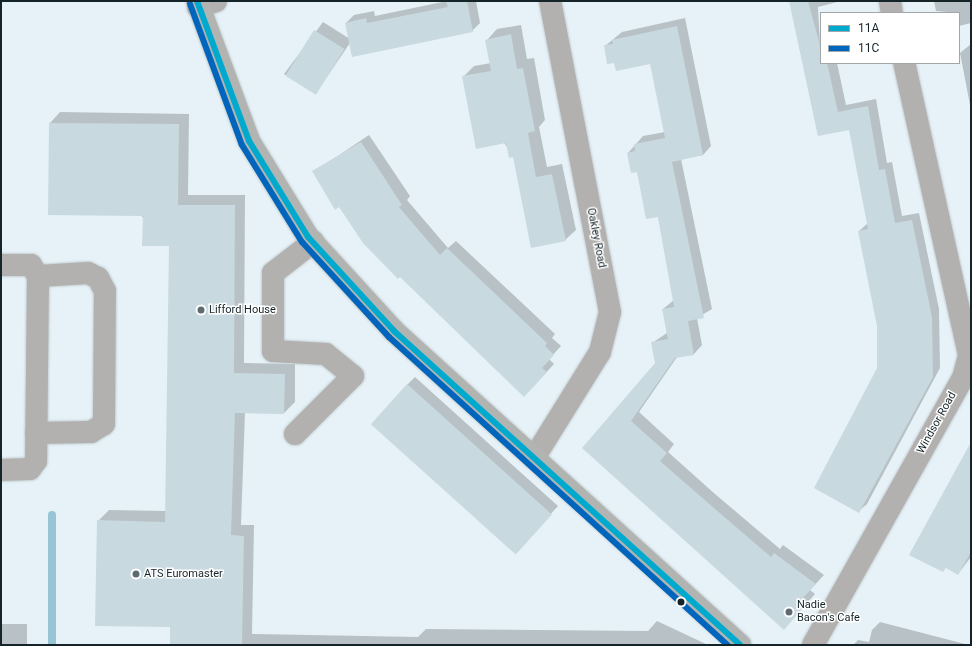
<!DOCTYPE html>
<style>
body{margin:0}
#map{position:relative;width:972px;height:646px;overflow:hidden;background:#e6f2f7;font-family:Roboto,sans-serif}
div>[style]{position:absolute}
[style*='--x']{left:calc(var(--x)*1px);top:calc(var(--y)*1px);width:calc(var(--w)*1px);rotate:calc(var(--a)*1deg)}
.shadow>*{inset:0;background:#0003;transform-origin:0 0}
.stream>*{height:8px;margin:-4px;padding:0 4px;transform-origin:4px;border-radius:4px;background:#97c5d5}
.building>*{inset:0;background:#c8d9e0;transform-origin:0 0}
.roads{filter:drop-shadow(0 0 1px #c2ccd0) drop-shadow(0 0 1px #c2ccd0)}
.minor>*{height:22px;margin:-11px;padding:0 11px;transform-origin:11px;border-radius:11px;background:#b2b1af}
.major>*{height:22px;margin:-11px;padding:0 11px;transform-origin:11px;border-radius:11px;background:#b2b4b2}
.bus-1>*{height:6px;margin:-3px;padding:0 3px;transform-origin:3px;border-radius:3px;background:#00a9ce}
.bus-2>*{height:6px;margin:-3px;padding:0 3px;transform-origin:3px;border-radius:3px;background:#0065bd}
.dots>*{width:11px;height:11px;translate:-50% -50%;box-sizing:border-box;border:2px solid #fff;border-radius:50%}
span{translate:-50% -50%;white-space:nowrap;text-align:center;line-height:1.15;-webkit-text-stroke:3px #fff;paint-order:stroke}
.street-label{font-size:11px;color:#152429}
.poi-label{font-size:11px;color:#152429}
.left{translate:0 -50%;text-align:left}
.frame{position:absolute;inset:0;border:2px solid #152429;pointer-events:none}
.legend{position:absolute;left:820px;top:12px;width:140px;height:52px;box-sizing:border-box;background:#fff;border:1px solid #a1a7a9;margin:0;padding:5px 7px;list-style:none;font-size:12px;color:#152429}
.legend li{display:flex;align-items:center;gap:8px;height:20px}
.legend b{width:20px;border:1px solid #a1a7a9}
</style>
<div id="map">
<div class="shadow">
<i style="clip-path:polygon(476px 1px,480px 23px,472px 31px,350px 43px,316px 93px,284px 74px,323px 22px,350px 39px,346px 23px,354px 15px,374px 11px,375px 16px,447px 1px)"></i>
<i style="clip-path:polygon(790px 1px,841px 1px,818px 7px,821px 63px,837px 63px,846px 105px,876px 99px,887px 163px,892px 162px,902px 216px,919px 213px,939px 309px,940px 368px,867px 504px,859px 511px,878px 369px,878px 326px,859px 231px,868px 223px,850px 129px,818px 135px)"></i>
<i style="clip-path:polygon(934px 1px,971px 1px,971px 23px,959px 26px,959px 13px,936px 11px)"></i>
<i style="clip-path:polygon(685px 18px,711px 146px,703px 155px,681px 159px,712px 309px,697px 318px,702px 345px,694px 354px,677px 357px,639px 412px,674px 444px,668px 452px,715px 494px,780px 549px,783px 545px,824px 575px,810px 590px,815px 594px,792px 620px,584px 448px,656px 364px,652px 343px,667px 333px,663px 309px,674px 300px,658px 216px,628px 153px,643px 136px,665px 132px,651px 63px,605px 46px,622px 32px)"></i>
<i style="clip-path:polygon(521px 25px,527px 59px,534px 58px,545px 120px,539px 127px,547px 167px,562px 164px,576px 230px,565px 240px,463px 77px,474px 66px,491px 63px,487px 40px,497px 29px)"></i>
<i style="clip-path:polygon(971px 44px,971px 110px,960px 53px)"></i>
<i style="clip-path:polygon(60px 112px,189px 114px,188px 195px,245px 195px,244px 363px,295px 364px,295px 402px,284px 413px,245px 412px,241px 525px,254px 525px,252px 634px,418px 637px,426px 629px,648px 631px,657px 621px,708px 645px,171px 645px,171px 626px,98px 521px,109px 510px,167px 511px,170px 245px,50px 123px)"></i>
<i style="clip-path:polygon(369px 135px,410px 196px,407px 200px,448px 248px,456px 241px,555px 334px,552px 338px,561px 346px,549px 359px,554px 364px,532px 388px,339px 206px,314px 172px)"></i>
<i style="clip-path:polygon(415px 377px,558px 506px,524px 543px,407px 385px)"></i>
<i style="clip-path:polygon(971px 444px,971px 557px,958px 574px)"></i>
<i style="clip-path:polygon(880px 622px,969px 645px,853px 645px,858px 640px,869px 642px,872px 630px)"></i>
<i style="left:1px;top:624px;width:26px;height:21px"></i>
</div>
<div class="stream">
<i style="--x:52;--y:515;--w:130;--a:90"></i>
</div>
<div class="building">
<i style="clip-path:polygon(446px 1px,467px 1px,473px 32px,352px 57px,345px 23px,366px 18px,367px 23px,448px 7px)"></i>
<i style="clip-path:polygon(789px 1px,808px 1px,821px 49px,821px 63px,827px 63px,838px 112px,868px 106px,879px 170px,885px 169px,895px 223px,912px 220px,932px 317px,933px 377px,859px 513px,814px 488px,877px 368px,877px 326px,858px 231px,868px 229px,849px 130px,818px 136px)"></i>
<i style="clip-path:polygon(677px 26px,703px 155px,672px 162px,704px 318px,688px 321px,694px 355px,675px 358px,631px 421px,667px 453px,660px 461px,707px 502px,771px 557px,774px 553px,816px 584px,802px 599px,807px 603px,784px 630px,582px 448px,655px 363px,651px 342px,668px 339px,662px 309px,674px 307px,658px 217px,646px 219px,637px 172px,631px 173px,627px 153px,635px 151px,634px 144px,665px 138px,650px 64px,616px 71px,614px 63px,607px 64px,604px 45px,613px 44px,612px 40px)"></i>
<i style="left:314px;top:30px;width:36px;height:54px;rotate:32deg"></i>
<i style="clip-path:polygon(511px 34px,517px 69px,523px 68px,535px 131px,528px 133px,536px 177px,552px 174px,566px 241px,531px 248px,513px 157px,509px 158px,506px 143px,476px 149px,462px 76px,491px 71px,485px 40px)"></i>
<i style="clip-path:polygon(49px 123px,179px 124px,178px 205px,235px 205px,234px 373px,285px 374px,284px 414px,235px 413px,231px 535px,244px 536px,242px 645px,170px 645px,170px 627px,95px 626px,97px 520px,165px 522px,169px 246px,142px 246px,143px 216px,48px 215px)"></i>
<i style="clip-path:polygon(361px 142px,402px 205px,399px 207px,440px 255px,447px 248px,547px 343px,545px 346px,554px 355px,542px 368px,547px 372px,524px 397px,400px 277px,398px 279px,363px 243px,339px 207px,335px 210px,312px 171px)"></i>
<i style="left:407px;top:384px;width:195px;height:54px;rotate:42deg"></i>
<i style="clip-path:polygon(971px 442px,971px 552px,958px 575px,946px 568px,943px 572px,909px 555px)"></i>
</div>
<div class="roads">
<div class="minor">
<i style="--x:890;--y:1;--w:12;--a:81"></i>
<i style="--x:198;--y:7;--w:19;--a:-18"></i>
<i style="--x:1;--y:265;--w:30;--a:0"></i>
<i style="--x:31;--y:265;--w:13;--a:58"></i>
<i style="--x:38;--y:276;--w:185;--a:90.6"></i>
<i style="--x:36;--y:461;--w:10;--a:127"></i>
<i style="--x:30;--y:469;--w:29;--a:178"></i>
<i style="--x:36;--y:433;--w:55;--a:-1"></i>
<i style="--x:91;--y:432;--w:15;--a:-32"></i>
<i style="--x:104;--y:424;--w:133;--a:-89.6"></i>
<i style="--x:105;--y:291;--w:15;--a:-118"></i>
<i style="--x:98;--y:278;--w:11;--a:-153"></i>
<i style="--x:88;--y:273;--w:50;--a:176.6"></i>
<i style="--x:295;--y:434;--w:82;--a:-45"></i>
<i style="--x:353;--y:376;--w:35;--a:-141"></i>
<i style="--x:326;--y:354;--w:53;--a:-176.8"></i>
<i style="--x:273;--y:351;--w:78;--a:-90"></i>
<i style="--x:273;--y:273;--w:51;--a:-37.8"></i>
<i style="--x:534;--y:458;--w:125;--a:-58.1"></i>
<i style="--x:600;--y:352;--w:41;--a:-76"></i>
<i style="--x:610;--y:312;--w:317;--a:-100.9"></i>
<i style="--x:813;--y:645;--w:306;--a:-60.7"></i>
<i style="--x:963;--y:378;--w:24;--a:-75"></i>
<i style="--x:969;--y:355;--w:299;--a:-102.5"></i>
</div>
<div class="major">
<i style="--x:197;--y:1;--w:149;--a:69.6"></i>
<i style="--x:249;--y:141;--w:113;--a:58.4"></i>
<i style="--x:308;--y:237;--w:127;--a:47.5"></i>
<i style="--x:394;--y:331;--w:467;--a:42.2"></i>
</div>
</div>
<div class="bus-1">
<i style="--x:197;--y:1;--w:149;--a:69.6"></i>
<i style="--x:249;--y:141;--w:113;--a:58.4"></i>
<i style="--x:308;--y:237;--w:127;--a:47.5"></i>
<i style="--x:394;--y:331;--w:467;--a:42.2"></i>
</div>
<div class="bus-2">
<i style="--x:190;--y:4;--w:150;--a:69.8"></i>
<i style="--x:242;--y:145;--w:114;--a:58.3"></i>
<i style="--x:302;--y:242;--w:129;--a:47.5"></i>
<i style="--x:389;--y:337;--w:458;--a:42.3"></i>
</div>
<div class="dots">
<i style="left:201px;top:310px;background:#5e6c71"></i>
<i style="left:136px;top:574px;background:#5e6c71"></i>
<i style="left:681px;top:602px;background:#152429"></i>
<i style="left:789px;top:612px;background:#5e6c71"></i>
</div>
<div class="street-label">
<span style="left:596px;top:238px;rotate:79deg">Oakley Road</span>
<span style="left:937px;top:423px;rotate:-61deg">Windsor Road</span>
</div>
<div class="poi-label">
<span class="left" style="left:209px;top:310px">Lifford House</span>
<span class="left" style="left:144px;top:574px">ATS Euromaster</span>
<span class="left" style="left:797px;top:612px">Nadie<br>Bacon's Cafe</span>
</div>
<div class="frame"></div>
<ul class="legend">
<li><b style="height:5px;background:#00a9ce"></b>11A</li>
<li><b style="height:5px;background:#0065bd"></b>11C</li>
</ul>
</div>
